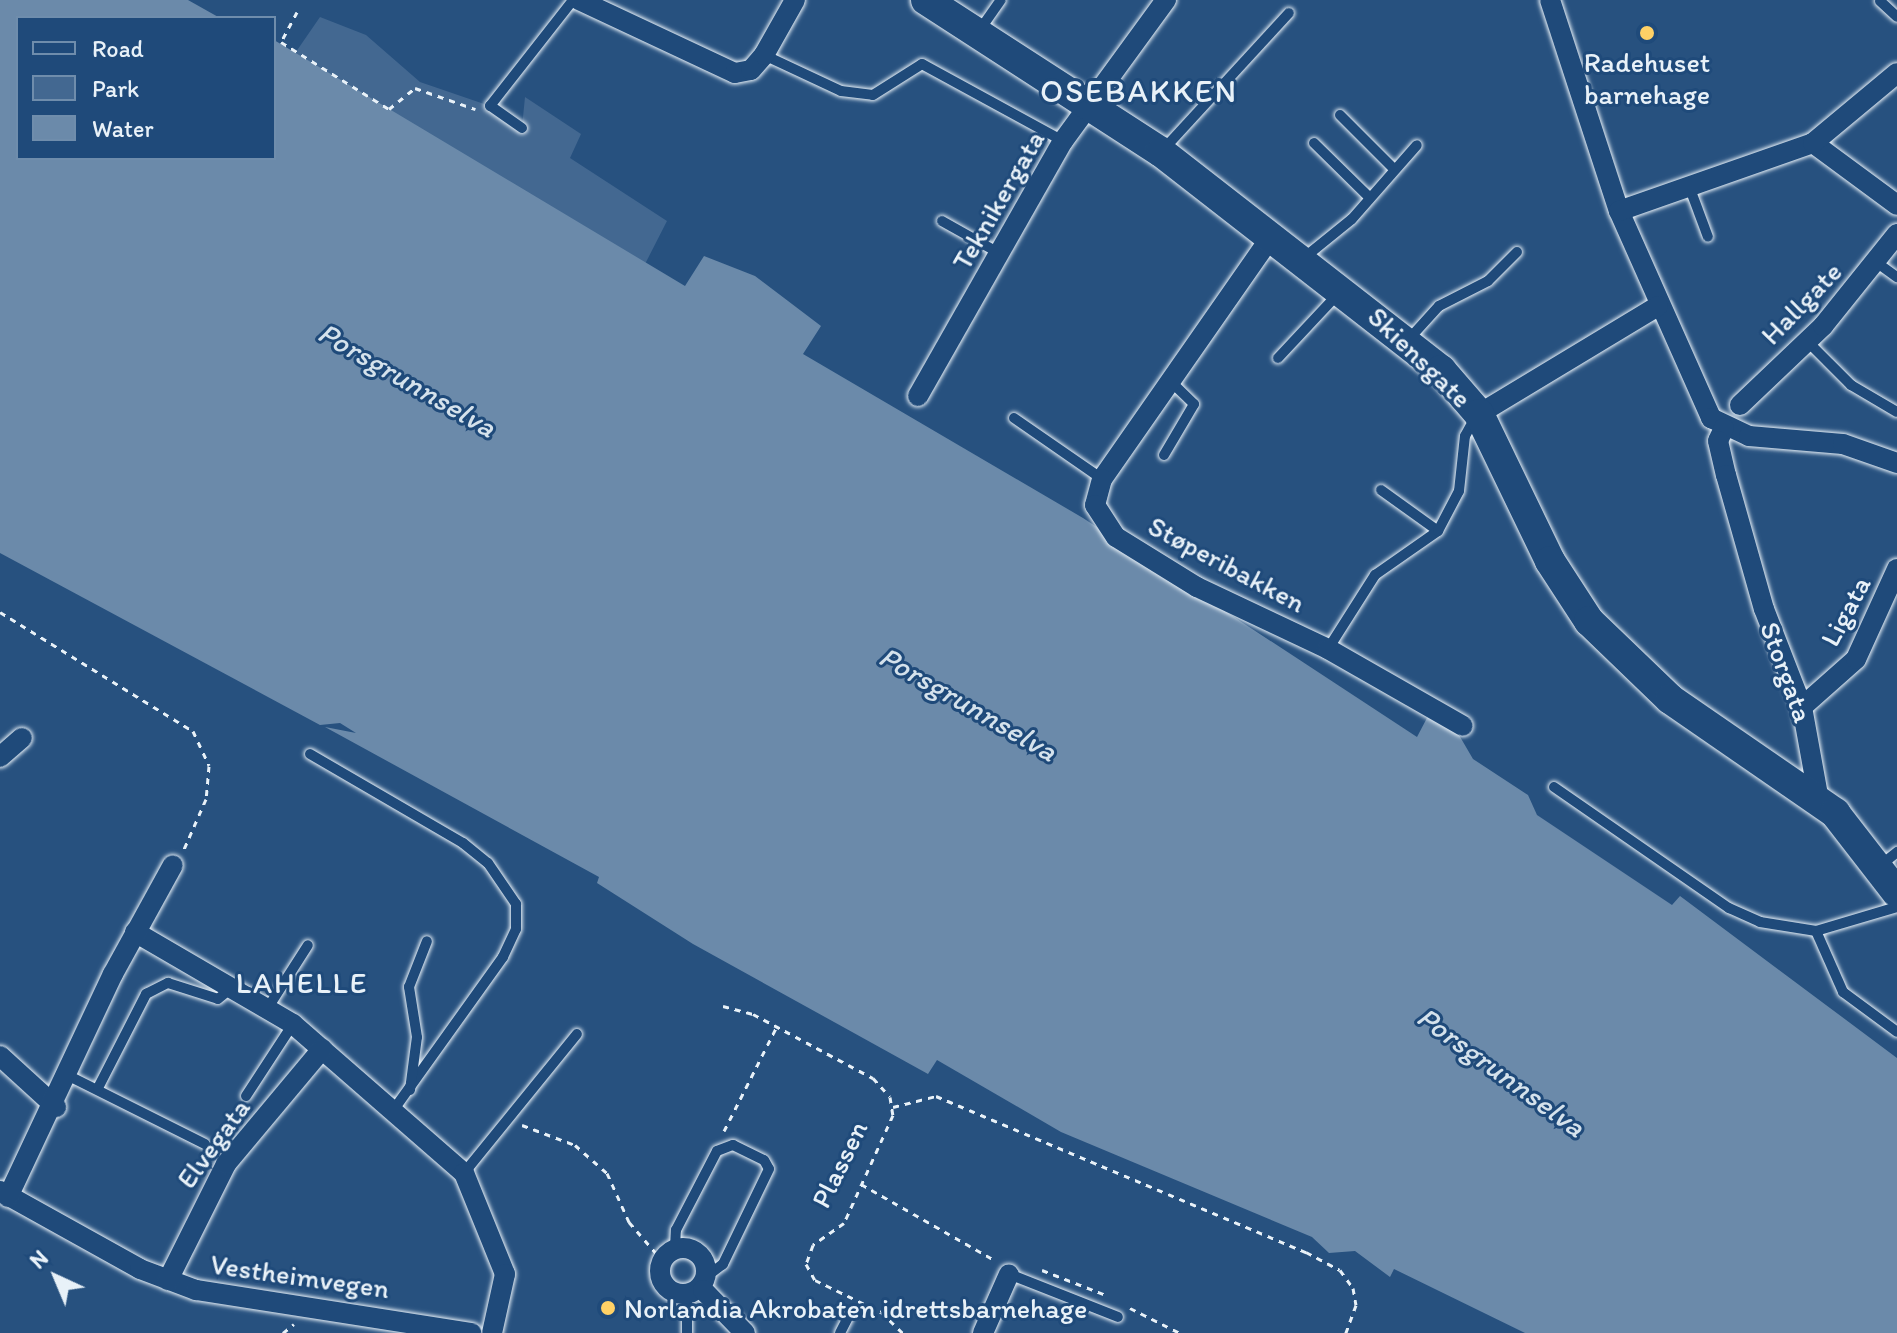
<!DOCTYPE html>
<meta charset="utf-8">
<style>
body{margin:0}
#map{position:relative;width:1897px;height:1333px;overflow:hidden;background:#27517f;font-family:Itim,sans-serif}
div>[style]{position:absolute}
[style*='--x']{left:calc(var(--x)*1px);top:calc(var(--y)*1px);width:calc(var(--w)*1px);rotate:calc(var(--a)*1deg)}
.green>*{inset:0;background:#436891}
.water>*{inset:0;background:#6b8aaa}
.path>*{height:3px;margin-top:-1.5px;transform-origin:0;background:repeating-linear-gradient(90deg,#e8f1f8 0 6px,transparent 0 12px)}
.roads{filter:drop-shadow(0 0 2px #e8f1f8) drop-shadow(0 0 2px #e8f1f8)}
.lane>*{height:10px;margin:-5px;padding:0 5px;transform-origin:5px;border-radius:5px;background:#1f4a7a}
.street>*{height:20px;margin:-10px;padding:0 10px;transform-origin:10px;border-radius:10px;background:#1f4a7a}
.street>.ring{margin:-10px;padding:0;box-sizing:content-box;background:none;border:20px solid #1f4a7a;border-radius:50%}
.secondary>*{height:30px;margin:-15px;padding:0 15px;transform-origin:15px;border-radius:15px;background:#1f4a7a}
.dots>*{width:22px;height:22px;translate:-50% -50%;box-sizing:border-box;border:4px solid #1f4a7a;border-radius:50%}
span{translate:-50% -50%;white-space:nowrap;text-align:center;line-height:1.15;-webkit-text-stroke:6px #1f4a7a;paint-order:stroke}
.poi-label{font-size:28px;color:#e8f1f8}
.left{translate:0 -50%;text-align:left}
.street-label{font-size:28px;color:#e8f1f8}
.water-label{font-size:30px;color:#d5e2ec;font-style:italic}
.neighbourhood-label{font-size:30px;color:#e8f1f8;letter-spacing:2px}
.quarter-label{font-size:32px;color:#e8f1f8;letter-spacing:2px}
.legend{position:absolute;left:16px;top:16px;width:260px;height:144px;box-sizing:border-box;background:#1f4a7a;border:2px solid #6f8dac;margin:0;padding:10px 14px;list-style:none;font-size:24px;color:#e8f1f8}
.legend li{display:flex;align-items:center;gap:16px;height:40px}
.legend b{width:40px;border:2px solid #6f8dac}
.north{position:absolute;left:16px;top:1237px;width:80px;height:80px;-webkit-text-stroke:6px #1f4a7a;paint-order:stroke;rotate:316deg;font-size:22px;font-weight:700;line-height:32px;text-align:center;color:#e8f1f8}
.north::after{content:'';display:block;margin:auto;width:28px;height:36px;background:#e8f1f8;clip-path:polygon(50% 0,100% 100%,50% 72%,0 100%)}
</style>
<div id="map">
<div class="green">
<i style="clip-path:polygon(320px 17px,366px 35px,420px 82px,490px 106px,522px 127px,525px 97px,581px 134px,570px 158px,667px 221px,643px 268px,289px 62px)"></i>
</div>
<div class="water">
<i style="clip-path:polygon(0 0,188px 0,220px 18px,18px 18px,18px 158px,274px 158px,274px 40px,685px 286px,704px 256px,755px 276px,821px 326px,803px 354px,1083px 518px,1417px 737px,1428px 716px,1459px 735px,1473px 759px,1528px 795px,1537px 815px,1672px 905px,1680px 896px,1897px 1058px,1897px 1333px,1525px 1333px,1394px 1269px,1390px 1277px,1355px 1251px,1329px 1253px,1312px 1237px,1061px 1132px,937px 1060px,928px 1074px,693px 944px,597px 883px,599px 877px,325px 727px,356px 733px,340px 723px,320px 725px,0 553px)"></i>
</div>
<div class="path">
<i style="--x:297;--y:12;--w:34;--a:118"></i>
<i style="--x:281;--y:42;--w:127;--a:31.8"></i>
<i style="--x:389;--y:109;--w:33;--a:-39"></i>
<i style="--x:415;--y:88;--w:64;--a:19.3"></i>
<i style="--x:0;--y:612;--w:227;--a:31.7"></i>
<i style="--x:193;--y:731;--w:38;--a:65"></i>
<i style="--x:209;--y:766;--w:33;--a:95"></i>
<i style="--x:206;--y:799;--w:55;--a:113.7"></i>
<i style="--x:723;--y:1006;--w:31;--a:15"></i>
<i style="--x:753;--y:1014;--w:136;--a:28.1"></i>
<i style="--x:873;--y:1078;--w:25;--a:48"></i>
<i style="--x:890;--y:1097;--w:18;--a:81"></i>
<i style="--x:893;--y:1115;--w:119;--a:114.4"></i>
<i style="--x:844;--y:1223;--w:38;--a:145"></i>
<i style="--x:813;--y:1245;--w:20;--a:110"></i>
<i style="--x:806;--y:1264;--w:18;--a:61"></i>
<i style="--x:815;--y:1280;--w:73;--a:25.9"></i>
<i style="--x:881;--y:1312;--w:30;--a:44"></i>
<i style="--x:893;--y:1107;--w:44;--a:-14.3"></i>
<i style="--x:936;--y:1096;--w:402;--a:22.9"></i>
<i style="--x:1306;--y:1252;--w:38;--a:28"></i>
<i style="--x:1340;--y:1270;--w:22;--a:54"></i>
<i style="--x:1353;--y:1288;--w:17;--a:80"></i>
<i style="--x:1356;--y:1305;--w:30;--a:110"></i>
<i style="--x:522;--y:1125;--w:57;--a:20.7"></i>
<i style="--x:575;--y:1145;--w:43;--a:41.2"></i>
<i style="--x:607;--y:1173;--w:54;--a:65.8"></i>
<i style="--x:629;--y:1222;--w:49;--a:49.1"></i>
<i style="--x:724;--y:1131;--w:115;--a:-63.2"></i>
<i style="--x:861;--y:1184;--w:155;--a:29.7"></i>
<i style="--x:1042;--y:1270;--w:69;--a:21.3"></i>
<i style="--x:1130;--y:1308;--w:56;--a:26.6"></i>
<i style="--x:283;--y:1333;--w:14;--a:-39"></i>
</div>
<div class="roads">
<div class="lane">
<i style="--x:1880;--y:1;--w:23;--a:43"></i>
<i style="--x:979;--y:31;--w:38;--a:-55"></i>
<i style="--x:764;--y:55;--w:85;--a:25.1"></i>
<i style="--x:841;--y:91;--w:32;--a:7"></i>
<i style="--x:873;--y:95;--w:58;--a:-32.3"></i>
<i style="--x:922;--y:64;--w:161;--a:28.6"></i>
<i style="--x:1340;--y:115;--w:76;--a:45"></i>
<i style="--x:522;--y:128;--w:39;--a:-145"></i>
<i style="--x:490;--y:106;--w:135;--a:-51.9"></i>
<i style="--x:1314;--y:143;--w:78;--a:44.5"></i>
<i style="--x:1163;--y:150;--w:186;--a:-47.4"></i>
<i style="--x:1689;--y:186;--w:54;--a:69.6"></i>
<i style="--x:942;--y:221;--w:65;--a:29.3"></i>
<i style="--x:1305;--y:257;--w:60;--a:-39"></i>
<i style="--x:1352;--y:219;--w:98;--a:-48.7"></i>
<i style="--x:1876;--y:262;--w:26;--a:36"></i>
<i style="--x:1409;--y:339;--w:45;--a:-47.7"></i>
<i style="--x:1439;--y:306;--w:55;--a:-27"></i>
<i style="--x:1488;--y:281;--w:41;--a:-45"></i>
<i style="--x:1808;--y:342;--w:61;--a:45"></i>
<i style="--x:1851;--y:385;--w:53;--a:30.4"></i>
<i style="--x:1278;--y:358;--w:86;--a:-46.9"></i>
<i style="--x:1014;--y:418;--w:107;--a:34.7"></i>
<i style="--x:1164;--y:455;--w:59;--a:-59.5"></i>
<i style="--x:1194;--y:404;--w:35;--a:-136"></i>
<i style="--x:1381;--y:490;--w:70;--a:35.7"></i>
<i style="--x:1328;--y:649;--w:88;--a:-57.6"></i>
<i style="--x:1375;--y:575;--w:77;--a:-34.9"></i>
<i style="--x:1438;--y:531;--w:45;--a:-62.3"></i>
<i style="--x:1459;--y:491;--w:55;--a:-83.8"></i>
<i style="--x:1465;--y:436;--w:21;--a:-61"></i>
<i style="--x:310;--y:754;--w:177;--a:30.2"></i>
<i style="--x:463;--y:843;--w:32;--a:39"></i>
<i style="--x:488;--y:863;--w:50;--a:55.7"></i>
<i style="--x:516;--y:904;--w:25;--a:90"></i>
<i style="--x:516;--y:929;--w:31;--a:115"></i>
<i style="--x:503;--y:957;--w:186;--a:125.6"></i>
<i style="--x:1554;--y:787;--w:213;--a:34.7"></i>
<i style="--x:1729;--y:908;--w:34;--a:24"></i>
<i style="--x:1760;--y:922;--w:57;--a:9.1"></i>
<i style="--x:1816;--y:931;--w:84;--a:-16.5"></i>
<i style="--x:1881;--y:865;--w:21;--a:-39"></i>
<i style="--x:1816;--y:931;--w:67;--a:66.1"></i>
<i style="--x:1843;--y:992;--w:67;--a:36.5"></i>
<i style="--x:269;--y:1006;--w:72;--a:-57.4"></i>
<i style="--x:69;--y:1076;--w:152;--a:26.6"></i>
<i style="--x:98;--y:1088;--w:106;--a:-62.9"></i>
<i style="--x:146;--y:994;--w:25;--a:-27"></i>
<i style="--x:168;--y:983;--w:52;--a:17.7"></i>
<i style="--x:218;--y:999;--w:17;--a:-40"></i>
<i style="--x:410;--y:1090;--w:53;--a:-82.5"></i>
<i style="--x:417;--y:1037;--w:51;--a:-99.1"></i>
<i style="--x:409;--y:987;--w:49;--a:-68.6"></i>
<i style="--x:246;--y:1096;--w:86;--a:-56.9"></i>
<i style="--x:464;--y:1173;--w:179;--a:-50.9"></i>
<i style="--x:675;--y:1247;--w:17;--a:-87"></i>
<i style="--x:676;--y:1230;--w:89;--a:-62.6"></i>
<i style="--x:717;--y:1151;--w:17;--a:-21"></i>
<i style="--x:733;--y:1145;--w:34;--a:26"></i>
<i style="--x:764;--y:1160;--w:10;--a:61"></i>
<i style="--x:769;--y:1169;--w:106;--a:115.8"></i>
<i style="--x:723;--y:1264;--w:21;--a:143"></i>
<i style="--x:1009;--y:1274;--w:117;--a:21.5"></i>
<i style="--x:687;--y:1293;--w:40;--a:90"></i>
<i style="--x:840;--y:1333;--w:18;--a:-63"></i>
</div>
<div class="street">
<i style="--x:579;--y:0;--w:172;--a:25.1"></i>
<i style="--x:735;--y:73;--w:16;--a:-11"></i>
<i style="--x:751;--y:70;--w:20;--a:-49"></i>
<i style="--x:764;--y:55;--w:63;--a:-60.6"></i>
<i style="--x:1550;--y:0;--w:222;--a:71.9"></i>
<i style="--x:1619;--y:211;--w:227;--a:66"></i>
<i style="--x:1711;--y:418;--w:42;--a:25.3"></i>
<i style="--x:1749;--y:436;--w:94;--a:4.9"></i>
<i style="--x:1843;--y:444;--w:57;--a:19.4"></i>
<i style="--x:1813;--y:143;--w:104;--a:36.4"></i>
<i style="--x:1619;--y:211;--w:206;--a:-19.3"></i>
<i style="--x:1813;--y:143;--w:109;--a:-39.8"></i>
<i style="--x:1273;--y:234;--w:299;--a:124.9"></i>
<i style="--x:1102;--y:479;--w:27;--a:105"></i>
<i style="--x:1095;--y:505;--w:38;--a:57"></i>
<i style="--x:1116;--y:537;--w:95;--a:31.7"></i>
<i style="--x:1197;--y:587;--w:145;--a:25.3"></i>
<i style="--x:1328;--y:649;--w:155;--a:29.7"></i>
<i style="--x:918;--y:396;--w:293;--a:-60.4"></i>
<i style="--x:1063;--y:141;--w:175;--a:-53.9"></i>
<i style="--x:1740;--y:405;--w:115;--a:-43.6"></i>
<i style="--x:1823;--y:326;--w:118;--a:-51.2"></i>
<i style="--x:1479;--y:414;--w:209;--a:-31.1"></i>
<i style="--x:1724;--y:428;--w:14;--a:115"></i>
<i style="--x:1718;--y:441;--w:35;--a:77"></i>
<i style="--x:1726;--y:475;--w:139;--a:74.2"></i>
<i style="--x:1764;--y:609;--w:105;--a:68.8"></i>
<i style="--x:1802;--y:707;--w:96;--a:79.7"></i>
<i style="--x:1802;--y:707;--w:72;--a:-41.6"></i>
<i style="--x:1856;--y:659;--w:99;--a:-65.5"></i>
<i style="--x:0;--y:757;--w:29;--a:-41"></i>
<i style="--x:135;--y:932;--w:183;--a:30.2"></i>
<i style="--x:293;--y:1024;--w:227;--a:41.1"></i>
<i style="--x:464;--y:1173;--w:109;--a:67.9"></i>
<i style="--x:505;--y:1274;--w:60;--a:102.4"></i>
<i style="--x:0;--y:1056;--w:76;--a:42.3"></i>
<i style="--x:0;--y:1191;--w:160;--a:29.1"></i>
<i style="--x:140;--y:1269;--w:60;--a:20.6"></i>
<i style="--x:196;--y:1290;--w:279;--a:8.9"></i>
<i style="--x:8;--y:1197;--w:246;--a:-64.8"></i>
<i style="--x:113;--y:974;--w:124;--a:-61.2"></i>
<i class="ring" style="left:660px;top:1248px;width:26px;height:26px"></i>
<i style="--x:168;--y:1280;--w:130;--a:-63.4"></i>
<i style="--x:226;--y:1164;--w:150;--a:-50.1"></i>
<i style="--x:703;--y:1290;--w:60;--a:45.7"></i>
<i style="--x:983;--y:1333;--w:64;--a:-66.2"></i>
</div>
<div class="secondary">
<i style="--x:926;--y:0;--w:280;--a:32.9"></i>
<i style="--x:1161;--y:152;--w:355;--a:37.9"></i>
<i style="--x:1441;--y:370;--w:58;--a:49.2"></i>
<i style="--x:1479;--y:414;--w:163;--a:64.2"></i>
<i style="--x:1550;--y:561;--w:72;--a:57"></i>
<i style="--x:1589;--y:621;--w:112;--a:43.9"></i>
<i style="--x:1670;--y:699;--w:201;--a:34.6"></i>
<i style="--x:1835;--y:813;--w:101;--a:52.2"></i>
</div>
</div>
<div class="dots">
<i style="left:1647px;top:33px;background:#ffd166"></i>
<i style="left:608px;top:1308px;background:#ffd166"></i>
</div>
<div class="poi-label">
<span style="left:1647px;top:78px">Radehuset<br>barnehage</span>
<span class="left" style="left:624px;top:1308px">Norlandia Akrobaten idrettsbarnehage</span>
</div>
<div class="street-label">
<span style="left:998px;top:200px;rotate:-60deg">Teknikergata</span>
<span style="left:1801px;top:303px;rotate:-46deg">Hallgate</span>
<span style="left:1420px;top:357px;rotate:44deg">Skiensgate</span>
<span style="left:1227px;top:564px;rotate:28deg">Støperibakken</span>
<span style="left:1845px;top:611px;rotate:-62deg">Ligata</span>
<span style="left:1787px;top:672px;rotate:70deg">Storgata</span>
<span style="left:213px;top:1143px;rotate:-54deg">Elvegata</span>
<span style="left:839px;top:1164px;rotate:-64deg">Plassen</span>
<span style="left:300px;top:1276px;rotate:8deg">Vestheimvegen</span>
</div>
<div class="water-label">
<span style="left:407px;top:380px;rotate:30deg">Porsgrunnselva</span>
<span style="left:968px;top:704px;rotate:30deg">Porsgrunnselva</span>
<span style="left:1501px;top:1072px;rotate:36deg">Porsgrunnselva</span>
</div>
<div class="neighbourhood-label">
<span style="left:302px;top:983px">LAHELLE</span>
</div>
<div class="quarter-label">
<span style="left:1139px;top:91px">OSEBAKKEN</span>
</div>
<ul class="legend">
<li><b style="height:10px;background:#1f4a7a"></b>Road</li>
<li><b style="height:22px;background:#436891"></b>Park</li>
<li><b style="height:22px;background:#6b8aaa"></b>Water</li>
</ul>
<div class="north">N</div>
</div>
